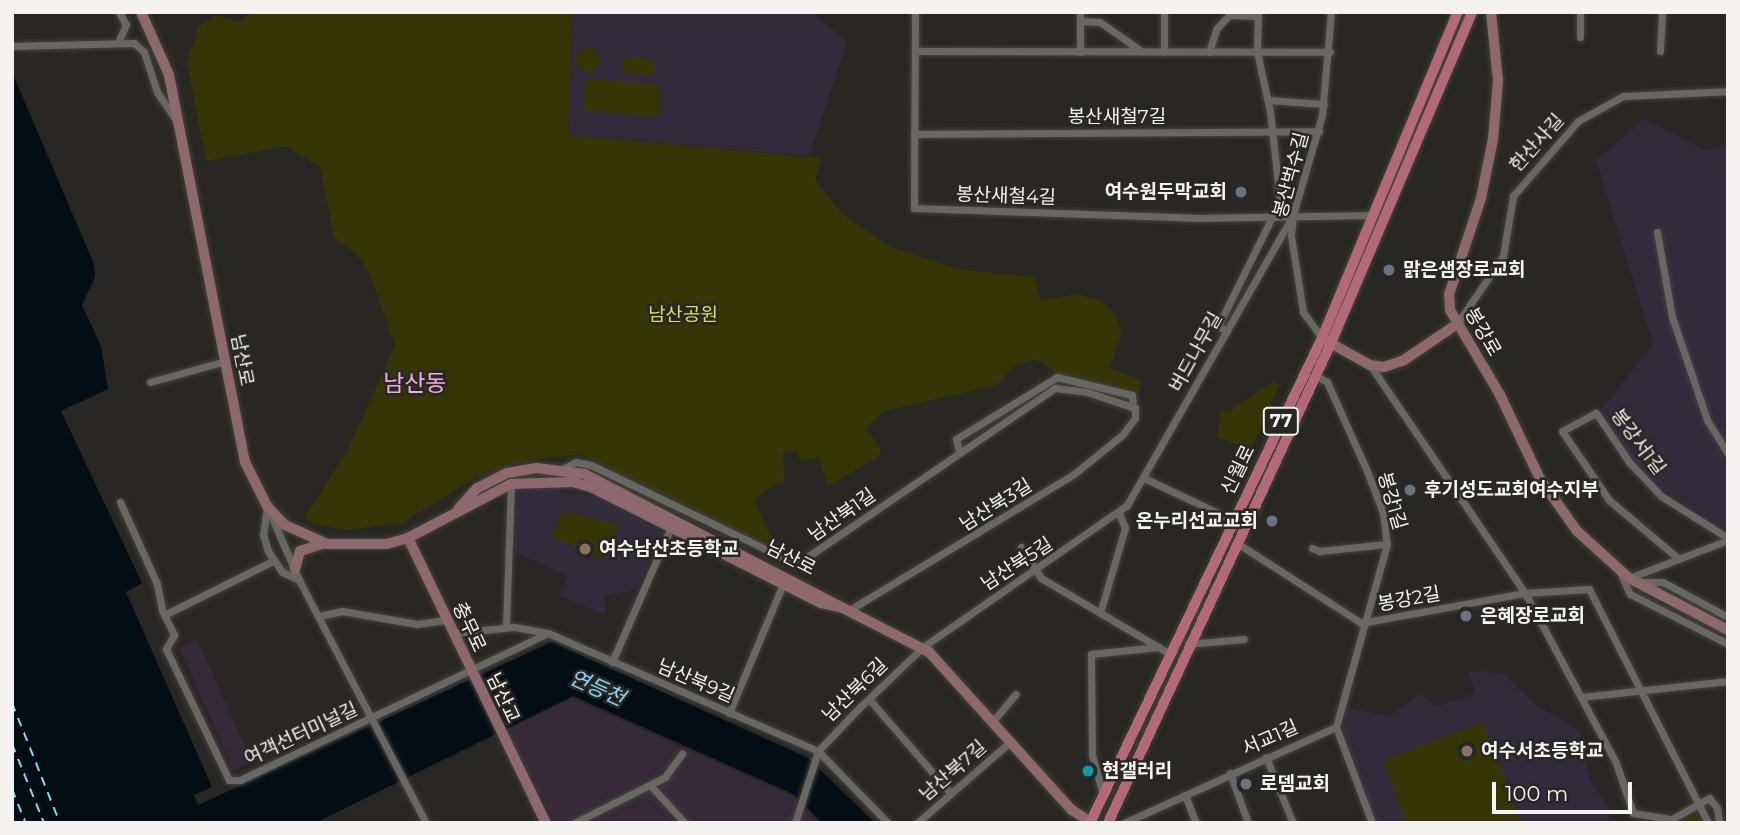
<!DOCTYPE html>
<meta charset="utf-8">
<style>
body{margin:0}
#map{position:relative;width:1740px;height:835px;overflow:hidden;background:#292723;font-family:Montserrat,"Noto Sans KR",sans-serif}
div>[style]{position:absolute}
[style*='--x']{left:calc(var(--x)*1px);top:calc(var(--y)*1px);width:calc(var(--w)*1px);rotate:calc(var(--a)*1deg)}
.commercial>*{inset:0;background:#362a38;transform-origin:0 0}
.education>*{inset:0;background:#312b3c}
.green>*{inset:0;background:#353605;transform-origin:0 0}
.round{border-radius:50%}
.water>*{inset:0;background:#020e14}
.ferry>*{height:2px;margin-top:-1px;transform-origin:0;background:repeating-linear-gradient(90deg,#85d6f9 0 9px,transparent 0 16px)}
.roads{filter:drop-shadow(0 0 2px #43423e) drop-shadow(0 0 2px #43423e)}
.street>*{height:7px;margin:-3.5px;padding:0 3.5px;transform-origin:3.5px;border-radius:3.5px;background:#696763}
.secondary>*{height:10px;margin:-5px;padding:0 5px;transform-origin:5px;border-radius:5px;background:#8e686f}
.primary>*{height:10px;margin:-5px;padding:0 5px;transform-origin:5px;border-radius:5px;background:#b3697b}
.dots>*{width:19px;height:19px;translate:-50% -50%;box-sizing:border-box;border:4px solid #292723;border-radius:50%}
span{translate:-50% -50%;white-space:nowrap;text-align:center;line-height:1.15;-webkit-text-stroke:5px #292723;paint-order:stroke}
.shield-label span{padding:2px 5px;background:#292723;border:2px solid;border-radius:5px;-webkit-text-stroke-width:0}
.shield-label{font-size:18px;color:#f4f3f0;font-weight:700}
.street-label{font-size:19px;color:#f4f3f0}
.poi-label{font-size:19px;color:#f4f3f0;font-weight:700}
.right{translate:-100% -50%;text-align:right}
.left{translate:0 -50%;text-align:left}
.park-label{font-size:19px;color:#d9df5a}
.water-label{font-size:21px;color:#85d6f9;font-style:italic}
.quarter-label{font-size:23px;color:#f1aee0}
.frame{position:absolute;inset:0;border:14px solid #f4f3f0;pointer-events:none}
.scale{position:absolute;left:1492px;top:782px;width:140px;height:32px;box-sizing:border-box;border:4px solid #f4f3f0;border-top:0;padding-left:9px;font-size:21px;line-height:24px;white-space:nowrap;color:#f4f3f0;-webkit-text-stroke:5px #292723;paint-order:stroke}
</style>
<div id="map">
<div class="commercial">
<i style="left:197px;top:639px;width:135px;height:20px;rotate:66deg"></i>
<i style="clip-path:polygon(571px 698px,792px 796px,820px 823px,556px 823px,507px 730px)"></i>
</div>
<div class="education">
<i style="clip-path:polygon(812px 12px,847px 42px,809px 156px,568px 135px,573px 13px)"></i>
<i style="clip-path:polygon(1645px 119px,1707px 151px,1728px 144px,1728px 530px,1656px 485px,1624px 449px,1600px 412px,1653px 344px,1596px 160px)"></i>
<i style="clip-path:polygon(535px 488px,594px 496px,662px 532px,637px 590px,605px 595px,606px 615px,560px 596px,568px 576px,515px 552px,518px 491px)"></i>
<i style="clip-path:polygon(1488px 671px,1504px 675px,1536px 705px,1579px 731px,1589px 779px,1609px 808px,1609px 823px,1377px 823px,1344px 733px,1346px 708px,1389px 716px,1421px 694px,1435px 706px,1446px 704px,1475px 693px,1469px 672px)"></i>
</div>
<div class="green">
<i style="clip-path:polygon(255px 12px,591px 12px,573px 13px,568px 135px,821px 158px,815px 180px,843px 215px,891px 247px,961px 270px,1035px 277px,1041px 301px,1077px 294px,1102px 301px,1116px 316px,1122px 333px,1110px 368px,1142px 381px,1139px 394px,1057px 373px,1036px 359px,1013px 367px,997px 385px,884px 411px,866px 428px,881px 450px,878px 457px,828px 486px,818px 456px,801px 462px,797px 451px,783px 453px,784px 482px,772px 486px,754px 501px,778px 551px,580px 454px,521px 462px,477px 477px,402px 523px,345px 530px,314px 523px,305px 517px,347px 452px,395px 345px,369px 272px,356px 253px,334px 237px,320px 167px,286px 146px,206px 161px,187px 63px,198px 28px,215px 15px,239px 22px)"></i>
<i class="round" style="left:576px;top:48px;width:24px;height:24px"></i>
<i style="left:624px;top:57px;width:31px;height:16px;rotate:6deg"></i>
<i style="clip-path:polygon(589px 79px,660px 85px,660px 114px,653px 117px,584px 110px,584px 85px)"></i>
<i style="clip-path:polygon(1274px 381px,1280px 385px,1251px 450px,1217px 437px,1221px 411px,1228px 412px)"></i>
<i style="clip-path:polygon(569px 512px,619px 525px,603px 560px,551px 536px,561px 513px)"></i>
<i style="clip-path:polygon(1483px 722px,1521px 823px,1407px 823px,1383px 761px)"></i>
<i style="clip-path:polygon(1693px 810px,1704px 823px,1673px 823px)"></i>
</div>
<div class="water">
<i style="clip-path:polygon(12px 72px,94px 264px,95px 277px,82px 305px,101px 346px,108px 389px,61px 411px,142px 583px,126px 592px,212px 787px,194px 795px,198px 805px,552px 642px,808px 758px,875px 823px,822px 823px,793px 794px,573px 696px,315px 823px,12px 823px)"></i>
</div>
<div class="ferry">
<i style="--x:12;--y:703;--w:129;--a:68.2"></i>
<i style="--x:12;--y:744;--w:85;--a:67.9"></i>
<i style="--x:12;--y:789;--w:37;--a:68"></i>
</div>
<div class="roads">
<div class="street">
<i style="--x:915;--y:12;--w:196;--a:90.3"></i>
<i style="--x:914;--y:208;--w:281;--a:2"></i>
<i style="--x:1195;--y:218;--w:179;--a:-1"></i>
<i style="--x:1580;--y:12;--w:25;--a:90"></i>
<i style="--x:1080;--y:21;--w:20;--a:3"></i>
<i style="--x:1100;--y:22;--w:50;--a:35.3"></i>
<i style="--x:119;--y:40;--w:17;--a:-65"></i>
<i style="--x:126;--y:25;--w:15;--a:-118"></i>
<i style="--x:12;--y:46;--w:122;--a:-1.4"></i>
<i style="--x:134;--y:43;--w:13;--a:42"></i>
<i style="--x:144;--y:52;--w:42;--a:72"></i>
<i style="--x:157;--y:92;--w:34;--a:56"></i>
<i style="--x:915;--y:51;--w:415;--a:0.1"></i>
<i style="--x:1660;--y:51;--w:39;--a:-87"></i>
<i style="--x:1080;--y:52;--w:40;--a:-90"></i>
<i style="--x:1164;--y:52;--w:40;--a:-90"></i>
<i style="--x:1209;--y:52;--w:25;--a:-72"></i>
<i style="--x:1217;--y:28;--w:18;--a:-47"></i>
<i style="--x:1229;--y:15;--w:29;--a:2"></i>
<i style="--x:1268;--y:100;--w:56;--a:4.1"></i>
<i style="--x:914;--y:134;--w:405;--a:-0.4"></i>
<i style="--x:1657;--y:232;--w:86;--a:80"></i>
<i style="--x:1672;--y:317;--w:109;--a:71.2"></i>
<i style="--x:1707;--y:420;--w:40;--a:58"></i>
<i style="--x:1457;--y:324;--w:82;--a:-55.9"></i>
<i style="--x:1503;--y:256;--w:61;--a:-80.5"></i>
<i style="--x:1513;--y:196;--w:99;--a:-49.1"></i>
<i style="--x:1578;--y:121;--w:51;--a:-29.1"></i>
<i style="--x:1623;--y:96;--w:105;--a:-2.7"></i>
<i style="--x:1227;--y:331;--w:10;--a:-151"></i>
<i style="--x:1218;--y:326;--w:140;--a:-63.6"></i>
<i style="--x:1280;--y:201;--w:90;--a:-96.4"></i>
<i style="--x:1270;--y:112;--w:61;--a:-102.2"></i>
<i style="--x:1257;--y:52;--w:40;--a:-88.6"></i>
<i style="--x:1322;--y:338;--w:32;--a:-126"></i>
<i style="--x:1303;--y:312;--w:78;--a:-98.9"></i>
<i style="--x:1291;--y:235;--w:20;--a:-84"></i>
<i style="--x:1293;--y:215;--w:104;--a:-73.8"></i>
<i style="--x:1322;--y:115;--w:103;--a:-85"></i>
<i style="--x:1370;--y:365;--w:276;--a:55.8"></i>
<i style="--x:1525;--y:593;--w:193;--a:61.8"></i>
<i style="--x:1616;--y:763;--w:53;--a:71.2"></i>
<i style="--x:1633;--y:813;--w:39;--a:9"></i>
<i style="--x:1672;--y:819;--w:43;--a:-29.6"></i>
<i style="--x:1709;--y:798;--w:13;--a:51"></i>
<i style="--x:1717;--y:808;--w:15;--a:82"></i>
<i style="--x:1315;--y:375;--w:14;--a:30"></i>
<i style="--x:1327;--y:382;--w:98;--a:65.8"></i>
<i style="--x:1367;--y:471;--w:45;--a:69.1"></i>
<i style="--x:1383;--y:513;--w:31;--a:83"></i>
<i style="--x:1387;--y:544;--w:190;--a:105.6"></i>
<i style="--x:150;--y:382;--w:78;--a:-15.6"></i>
<i style="--x:959;--y:451;--w:12;--a:-104"></i>
<i style="--x:956;--y:439;--w:119;--a:-31.5"></i>
<i style="--x:1057;--y:377;--w:77;--a:13.5"></i>
<i style="--x:1132;--y:395;--w:11;--a:85"></i>
<i style="--x:560;--y:470;--w:18;--a:-27"></i>
<i style="--x:576;--y:462;--w:15;--a:11"></i>
<i style="--x:591;--y:465;--w:229;--a:25.7"></i>
<i style="--x:797;--y:564;--w:312;--a:-34.3"></i>
<i style="--x:1055;--y:388;--w:32;--a:7"></i>
<i style="--x:1087;--y:392;--w:51;--a:18.4"></i>
<i style="--x:1135;--y:408;--w:10;--a:90"></i>
<i style="--x:1135;--y:418;--w:21;--a:127"></i>
<i style="--x:1122;--y:435;--w:62;--a:140.9"></i>
<i style="--x:1074;--y:474;--w:264;--a:148.8"></i>
<i style="--x:1144;--y:478;--w:98;--a:25.3"></i>
<i style="--x:120;--y:502;--w:90;--a:65.7"></i>
<i style="--x:157;--y:584;--w:26;--a:79"></i>
<i style="--x:162;--y:610;--w:28;--a:64"></i>
<i style="--x:174;--y:635;--w:16;--a:120"></i>
<i style="--x:166;--y:649;--w:145;--a:64.3"></i>
<i style="--x:229;--y:780;--w:11;--a:0"></i>
<i style="--x:240;--y:780;--w:341;--a:-25.5"></i>
<i style="--x:267;--y:507;--w:27;--a:98"></i>
<i style="--x:263;--y:534;--w:18;--a:74"></i>
<i style="--x:268;--y:551;--w:25;--a:56"></i>
<i style="--x:282;--y:572;--w:19;--a:25"></i>
<i style="--x:269;--y:511;--w:75;--a:66.5"></i>
<i style="--x:299;--y:580;--w:274;--a:62.4"></i>
<i style="--x:1237;--y:543;--w:148;--a:32.8"></i>
<i style="--x:1361;--y:623;--w:167;--a:-10.4"></i>
<i style="--x:1525;--y:593;--w:64;--a:-3.6"></i>
<i style="--x:1589;--y:589;--w:263;--a:63"></i>
<i style="--x:1021;--y:547;--w:37;--a:57"></i>
<i style="--x:1041;--y:578;--w:150;--a:30.5"></i>
<i style="--x:1312;--y:548;--w:8;--a:23"></i>
<i style="--x:1319;--y:551;--w:68;--a:-5.9"></i>
<i style="--x:1679;--y:559;--w:92;--a:-139.9"></i>
<i style="--x:1609;--y:500;--w:83;--a:-124.3"></i>
<i style="--x:1562;--y:431;--w:38;--a:-28"></i>
<i style="--x:1596;--y:413;--w:59;--a:56"></i>
<i style="--x:1629;--y:462;--w:47;--a:46.7"></i>
<i style="--x:1661;--y:496;--w:79;--a:32.1"></i>
<i style="--x:1620;--y:572;--w:24;--a:66"></i>
<i style="--x:1630;--y:594;--w:110;--a:27"></i>
<i style="--x:1629;--y:578;--w:106;--a:-21"></i>
<i style="--x:1640;--y:582;--w:23;--a:0"></i>
<i style="--x:1663;--y:582;--w:74;--a:28.3"></i>
<i style="--x:1100;--y:613;--w:89;--a:-73.6"></i>
<i style="--x:1125;--y:528;--w:16;--a:-112"></i>
<i style="--x:164;--y:615;--w:122;--a:-26.4"></i>
<i style="--x:319;--y:616;--w:24;--a:-12"></i>
<i style="--x:342;--y:611;--w:76;--a:9.8"></i>
<i style="--x:417;--y:624;--w:29;--a:-8"></i>
<i style="--x:506;--y:627;--w:143;--a:-88"></i>
<i style="--x:453;--y:633;--w:61;--a:-5.6"></i>
<i style="--x:514;--y:627;--w:35;--a:10"></i>
<i style="--x:548;--y:633;--w:295;--a:23.6"></i>
<i style="--x:818;--y:751;--w:100;--a:45.8"></i>
<i style="--x:1188;--y:644;--w:56;--a:-5.1"></i>
<i style="--x:612;--y:662;--w:147;--a:-66.4"></i>
<i style="--x:1581;--y:697;--w:148;--a:-6.2"></i>
<i style="--x:869;--y:699;--w:125;--a:49.2"></i>
<i style="--x:729;--y:713;--w:140;--a:-67.3"></i>
<i style="--x:993;--y:721;--w:35;--a:-50"></i>
<i style="--x:1336;--y:727;--w:103;--a:69.4"></i>
<i style="--x:1266;--y:757;--w:71;--a:67.8"></i>
<i style="--x:1230;--y:773;--w:53;--a:70.2"></i>
<i style="--x:650;--y:785;--w:52;--a:47.4"></i>
<i style="--x:1103;--y:795;--w:41;--a:-105.4"></i>
<i style="--x:1092;--y:755;--w:101;--a:-90.6"></i>
<i style="--x:1091;--y:654;--w:68;--a:-5.9"></i>
<i style="--x:1185;--y:795;--w:30;--a:69"></i>
<i style="--x:574;--y:823;--w:102;--a:-26.8"></i>
<i style="--x:665;--y:777;--w:29;--a:-54"></i>
<i style="--x:795;--y:823;--w:76;--a:-72.3"></i>
<i style="--x:818;--y:751;--w:59;--a:-46.4"></i>
<i style="--x:859;--y:708;--w:88;--a:-43.6"></i>
<i style="--x:923;--y:647;--w:249;--a:-34.8"></i>
<i style="--x:1127;--y:505;--w:334;--a:-60.2"></i>
<i style="--x:917;--y:823;--w:123;--a:-41.1"></i>
<i style="--x:1124;--y:823;--w:233;--a:-24.4"></i>
</div>
<div class="secondary">
<i style="--x:141;--y:12;--w:69;--a:66"></i>
<i style="--x:169;--y:75;--w:394;--a:78.9"></i>
<i style="--x:245;--y:462;--w:49;--a:63.4"></i>
<i style="--x:267;--y:506;--w:26;--a:47"></i>
<i style="--x:285;--y:525;--w:46;--a:24.3"></i>
<i style="--x:327;--y:544;--w:60;--a:0"></i>
<i style="--x:387;--y:544;--w:22;--a:-16"></i>
<i style="--x:408;--y:538;--w:116;--a:-27.7"></i>
<i style="--x:511;--y:484;--w:62;--a:-1.8"></i>
<i style="--x:573;--y:482;--w:19;--a:16"></i>
<i style="--x:591;--y:487;--w:258;--a:26.8"></i>
<i style="--x:821;--y:603;--w:23;--a:13"></i>
<i style="--x:843;--y:608;--w:291;--a:-152.6"></i>
<i style="--x:585;--y:474;--w:49;--a:-173"></i>
<i style="--x:536;--y:468;--w:29;--a:170"></i>
<i style="--x:507;--y:473;--w:34;--a:153"></i>
<i style="--x:477;--y:488;--w:28;--a:132"></i>
<i style="--x:1491;--y:12;--w:69;--a:84.2"></i>
<i style="--x:1498;--y:81;--w:58;--a:94.9"></i>
<i style="--x:1493;--y:139;--w:60;--a:101.5"></i>
<i style="--x:1481;--y:198;--w:101;--a:108.4"></i>
<i style="--x:1449;--y:294;--w:16;--a:86"></i>
<i style="--x:1450;--y:310;--w:99;--a:59.5"></i>
<i style="--x:1500;--y:395;--w:93;--a:64.5"></i>
<i style="--x:1540;--y:479;--w:64;--a:54.6"></i>
<i style="--x:1577;--y:531;--w:70;--a:42.1"></i>
<i style="--x:1629;--y:578;--w:112;--a:27.7"></i>
<i style="--x:1325;--y:340;--w:51;--a:29.1"></i>
<i style="--x:1370;--y:365;--w:14;--a:8"></i>
<i style="--x:1384;--y:367;--w:21;--a:-19"></i>
<i style="--x:1404;--y:360;--w:64;--a:-34.2"></i>
<i style="--x:408;--y:538;--w:317;--a:64.2"></i>
<i style="--x:295;--y:569;--w:19;--a:-74"></i>
<i style="--x:300;--y:551;--w:23;--a:-18"></i>
<i style="--x:843;--y:608;--w:97;--a:27.1"></i>
<i style="--x:929;--y:652;--w:213;--a:47.9"></i>
<i style="--x:1072;--y:810;--w:24;--a:33"></i>
</div>
<div class="primary">
<i style="--x:1090;--y:823;--w:538;--a:-64.44"></i>
<i style="--x:1322;--y:338;--w:353;--a:-67.4"></i>
<i style="--x:1108;--y:823;--w:529;--a:-65.08"></i>
<i style="--x:1331;--y:343;--w:360;--a:-66.9"></i>
</div>
</div>
<div class="dots">
<i style="left:1241px;top:192px;background:#6b7280"></i>
<i style="left:1389px;top:270px;background:#6b7280"></i>
<i style="left:1410px;top:490px;background:#6b7280"></i>
<i style="left:1272px;top:521px;background:#6b7280"></i>
<i style="left:585px;top:549px;background:#8d6e63"></i>
<i style="left:1466px;top:616px;background:#6b7280"></i>
<i style="left:1467px;top:751px;background:#8d6e63"></i>
<i style="left:1088px;top:771px;background:#0f9aa8"></i>
<i style="left:1246px;top:784px;background:#6b7280"></i>
</div>
<div class="shield-label">
<span style="left:1281px;top:421px">77</span>
</div>
<div class="street-label">
<span style="left:1117px;top:117px">봉산새철7길</span>
<span style="left:1537px;top:143px;rotate:-48deg">한산사길</span>
<span style="left:1291px;top:175px;rotate:-75deg">봉산벅수길</span>
<span style="left:1006px;top:196px;rotate:2deg">봉산새철4길</span>
<span style="left:1483px;top:332px;rotate:60deg">봉강로</span>
<span style="left:1196px;top:352px;rotate:-61deg">버드나무길</span>
<span style="left:242px;top:360px;rotate:79deg">남산로</span>
<span style="left:1638px;top:442px;rotate:53deg">봉강서1길</span>
<span style="left:1238px;top:470px;rotate:-64deg">신월로</span>
<span style="left:1392px;top:501px;rotate:74deg">봉강1길</span>
<span style="left:996px;top:505px;rotate:-32deg">남산북3길</span>
<span style="left:842px;top:515px;rotate:-35deg">남산북1길</span>
<span style="left:791px;top:558px;rotate:27deg">남산로</span>
<span style="left:1017px;top:564px;rotate:-33deg">남산북5길</span>
<span style="left:1409px;top:599px;rotate:-10deg">봉강2길</span>
<span style="left:469px;top:627px;rotate:65deg">충무로</span>
<span style="left:696px;top:681px;rotate:23deg">남산북9길</span>
<span style="left:855px;top:690px;rotate:-44deg">남산북6길</span>
<span style="left:503px;top:698px;rotate:65deg">남산교</span>
<span style="left:301px;top:734px;rotate:-25deg">여객선터미널길</span>
<span style="left:1270px;top:738px;rotate:-24deg">서교1길</span>
<span style="left:953px;top:771px;rotate:-41deg">남산북7길</span>
</div>
<div class="poi-label">
<span class="right" style="left:1227px;top:192px">여수원두막교회</span>
<span class="left" style="left:1403px;top:270px">맑은샘장로교회</span>
<span class="left" style="left:1424px;top:490px">후기성도교회여수지부</span>
<span class="right" style="left:1258px;top:521px">온누리선교교회</span>
<span class="left" style="left:599px;top:549px">여수남산초등학교</span>
<span class="left" style="left:1480px;top:616px">은혜장로교회</span>
<span class="left" style="left:1481px;top:751px">여수서초등학교</span>
<span class="left" style="left:1102px;top:771px">현갤러리</span>
<span class="left" style="left:1260px;top:784px">로뎀교회</span>
</div>
<div class="park-label">
<span style="left:683px;top:315px">남산공원</span>
</div>
<div class="water-label">
<span style="left:597px;top:688px;rotate:24deg">연등천</span>
</div>
<div class="quarter-label">
<span style="left:415px;top:383px">남산동</span>
</div>
<div class="frame"></div>
<div class="scale">100 m</div>
</div>
